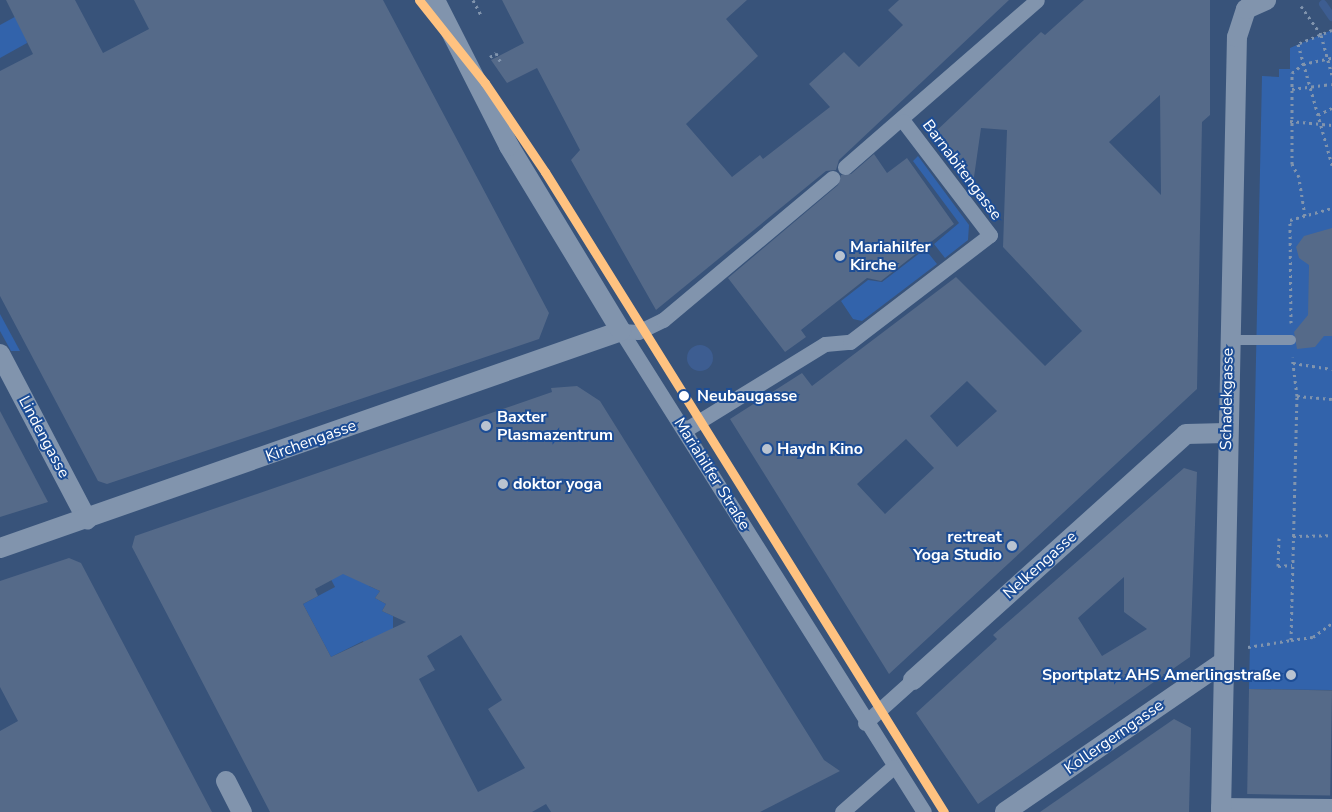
<!DOCTYPE html>
<meta charset="utf-8">
<style>
body{margin:0}
#map{position:relative;width:1332px;height:812px;overflow:hidden;background:#38537a;font-family:"Nunito Sans",sans-serif}
div>[style]{position:absolute}
[style*='--x']{left:calc(var(--x)*1px);top:calc(var(--y)*1px);width:calc(var(--w)*1px);rotate:calc(var(--a)*1deg)}
.green>*{inset:0;background:#3263ab}
.water>*{inset:0;background:#3d5d91}
.round{border-radius:50%}
.stream>*{height:8px;margin:-4px;padding:0 4px;transform-origin:4px;border-radius:4px;background:#3d5d91}
.building>*{inset:0;background:#556a89;transform-origin:0 0}
.path>*{height:3px;margin-top:-1.5px;transform-origin:0;background:repeating-linear-gradient(90deg,#8194ad 0 2.5px,transparent 0 6.5px)}
.service>*{height:10px;margin:-5px;padding:0 5px;transform-origin:5px;border-radius:5px;background:#8194ad}
.pedestrian>*{height:15px;margin:-7.5px;padding:0 7.5px;transform-origin:7.5px;border-radius:7.5px;background:#8194ad}
.minor>*{height:20px;margin:-10px;padding:0 10px;transform-origin:10px;border-radius:10px;background:#8194ad}
.metro-1>*{height:9px;margin:-4.5px;padding:0 4.5px;transform-origin:4.5px;border-radius:4.5px;background:#ffc280}
.dots>*{width:14px;height:14px;translate:-50% -50%;box-sizing:border-box;border:2px solid #1d4d95;border-radius:50%}
span{translate:-50% -50%;white-space:nowrap;text-align:center;line-height:1.15;-webkit-text-stroke:4px #1d4d95;paint-order:stroke}
.street-label{font-size:16px;color:#fff}
.poi-label{font-size:16px;color:#fff;font-weight:700}
.left{translate:0 -50%;text-align:left}
.right{translate:-100% -50%;text-align:right}
.stop-label{font-size:16px;color:#fff;font-weight:700}
</style>
<div id="map">
<div class="green">
<i style="clip-path:polygon(22px 13px,27px 43px,0 58px,0 25px)"></i>
<i style="clip-path:polygon(1332px 30px,1332px 690px,1249px 689px,1262px 76px,1279px 77px,1279px 69px,1290px 69px,1290px 48px)"></i>
<i style="clip-path:polygon(918px 156px,969px 225px,968px 240px,945px 258px,934px 244px,959px 223px,913px 161px)"></i>
<i style="clip-path:polygon(925px 249px,937px 264px,862px 321px,853px 319px,841px 301px,868px 280px,882px 282px)"></i>
<i style="clip-path:polygon(0 314px,20px 351px,11px 351px,0 331px)"></i>
<i style="clip-path:polygon(309px 538px,372px 579px,369px 586px,380px 591px,375px 598px,386px 604px,382px 611px,393px 616px,393px 629px,377px 668px,363px 641px,331px 657px,303px 604px,335px 587px)"></i>
</div>
<div class="water">
<i class="round" style="left:687px;top:345px;width:26px;height:26px"></i>
</div>
<div class="stream">
<i style="--x:1323;--y:4;--w:16;--a:55"></i>
</div>
<div class="building">
<i style="clip-path:polygon(6px 0,75px 0,103px 53px,149px 29px,134px 0,383px 0,549px 313px,539px 339px,107px 484px,98px 481px,0 296px,0 71px,33px 54px)"></i>
<i style="clip-path:polygon(502px 0,747px 0,726px 19px,758px 56px,686px 124px,732px 177px,760px 155px,763px 159px,830px 107px,809px 84px,844px 52px,859px 67px,903px 25px,888px 10px,899px 0,1009px 0,839px 160px,836px 170px,826px 171px,656px 310px,571px 160px,580px 150px,537px 68px,507px 83px,491px 60px,524px 43px)"></i>
<i style="clip-path:polygon(evenodd,1084px 0,1210px 0,1210px 115px,1202px 122px,1197px 389px,889px 674px,730px 419px,802px 373px,812px 386px,956px 277px,1045px 366px,1082px 331px,1003px 247px,1007px 130px,981px 128px,973px 184px,934px 133px,1041px 32px,1045px 35px,1084px 0,1160px 95px,1161px 195px,1109px 142px,1160px 95px,1084px 0,967px 381px,997px 411px,957px 447px,930px 416px,967px 381px,1084px 0,906px 439px,934px 468px,885px 514px,857px 484px,906px 439px)"></i>
<i style="clip-path:polygon(874px 154px,887px 173px,907px 158px,954px 224px,881px 281px,867px 278px,801px 330px,806px 337px,785px 352px,728px 278px,838px 185px,841px 175px,851px 174px)"></i>
<i style="clip-path:polygon(1332px 228px,1332px 336px,1324px 336px,1315px 347px,1297px 349px,1294px 332px,1308px 315px,1309px 265px,1299px 258px,1296px 247px,1304px 236px)"></i>
<i style="clip-path:polygon(evenodd,577px 386px,600px 401px,824px 760px,840px 771px,760px 812px,551px 812px,546px 804px,532px 812px,270px 812px,132px 547px,135px 536px,552px 392px,551px 388px,577px 386px,343px 574px,380px 591px,375px 598px,386px 604px,382px 611px,406px 622px,331px 657px,303px 604px,318px 596px,315px 589px,343px 574px,577px 386px,461px 635px,502px 700px,488px 709px,525px 768px,478px 792px,419px 679px,435px 670px,427px 656px,461px 635px)"></i>
<i style="clip-path:polygon(0 411px,48px 502px,0 517px)"></i>
<i style="clip-path:polygon(evenodd,1184px 468px,1197px 472px,1190px 657px,978px 804px,916px 713px,997px 639px,993px 635px,1184px 468px,1124px 577px,1124px 612px,1147px 629px,1102px 656px,1078px 618px,1124px 577px)"></i>
<i style="clip-path:polygon(69px 558px,81px 563px,212px 812px,0 812px,0 731px,18px 721px,0 687px,0 581px)"></i>
<i style="left:1249px;top:689px;width:83px;height:105px;rotate:1deg"></i>
<i style="clip-path:polygon(1174px 719px,1191px 728px,1189px 812px,1040px 812px)"></i>
</div>
<div class="path">
<i style="--x:473;--y:0;--w:17;--a:62"></i>
<i style="--x:1301;--y:6;--w:35;--a:55"></i>
<i style="--x:1321;--y:35;--w:41;--a:74.6"></i>
<i style="--x:1332;--y:30;--w:37;--a:158"></i>
<i style="--x:1298;--y:44;--w:126;--a:74.3"></i>
<i style="--x:490;--y:57;--w:7;--a:-34"></i>
<i style="--x:496;--y:53;--w:11;--a:63"></i>
<i style="--x:1292;--y:89;--w:40;--a:-7.1"></i>
<i style="--x:1318;--y:115;--w:16;--a:-27"></i>
<i style="--x:1290;--y:121;--w:42;--a:5.4"></i>
<i style="--x:1305;--y:216;--w:39;--a:-99"></i>
<i style="--x:1299;--y:177;--w:15;--a:-118"></i>
<i style="--x:1292;--y:164;--w:91;--a:-90"></i>
<i style="--x:1292;--y:73;--w:14;--a:-39"></i>
<i style="--x:1303;--y:64;--w:30;--a:-12"></i>
<i style="--x:1291;--y:323;--w:103;--a:-90.6"></i>
<i style="--x:1290;--y:220;--w:44;--a:-15.9"></i>
<i style="--x:1293;--y:363;--w:39;--a:9"></i>
<i style="--x:1297;--y:396;--w:35;--a:5"></i>
<i style="--x:1293;--y:536;--w:39;--a:-1"></i>
<i style="--x:1279;--y:538;--w:28;--a:92"></i>
<i style="--x:1278;--y:566;--w:14;--a:-4"></i>
<i style="--x:1291;--y:640;--w:22;--a:-8"></i>
<i style="--x:1313;--y:637;--w:24;--a:-36"></i>
<i style="--x:1248;--y:647;--w:44;--a:-9.2"></i>
<i style="--x:1291;--y:640;--w:244;--a:-88.6"></i>
<i style="--x:1297;--y:396;--w:39;--a:-97"></i>
</div>
<div class="service">
<i style="--x:1229;--y:340;--w:62;--a:0"></i>
</div>
<div class="pedestrian">
<i style="--x:845;--y:167;--w:254;--a:-41"></i>
<i style="--x:621;--y:331;--w:568;--a:57.79"></i>
<i style="--x:621;--y:331;--w:17;--a:3"></i>
<i style="--x:638;--y:332;--w:28;--a:-26"></i>
<i style="--x:663;--y:320;--w:221;--a:-40"></i>
<i style="--x:685;--y:430;--w:164;--a:-31.6"></i>
<i style="--x:825;--y:344;--w:25;--a:-5"></i>
<i style="--x:850;--y:342;--w:176;--a:-37.4"></i>
<i style="--x:990;--y:235;--w:143;--a:-127.3"></i>
<i style="--x:865;--y:723;--w:64;--a:-41.9"></i>
<i style="--x:842;--y:812;--w:68;--a:-41.4"></i>
</div>
<div class="minor">
<i style="--x:0;--y:354;--w:187;--a:62.3"></i>
<i style="--x:0;--y:548;--w:658;--a:-19.26"></i>
<i style="--x:621;--y:331;--w:216;--a:-121.2"></i>
<i style="--x:509;--y:146;--w:164;--a:-116.9"></i>
<i style="--x:913;--y:680;--w:367;--a:-42"></i>
<i style="--x:1186;--y:434;--w:40;--a:-1.4"></i>
<i style="--x:226;--y:781;--w:35;--a:63"></i>
<i style="--x:1221;--y:808;--w:111;--a:0.5"></i>
<i style="--x:1005;--y:812;--w:265;--a:-34.5"></i>
<i style="--x:1221;--y:812;--w:775;--a:-88.82"></i>
<i style="--x:1237;--y:37;--w:29;--a:-72"></i>
<i style="--x:1246;--y:9;--w:22;--a:-24"></i>
</div>
<div class="metro-1">
<i style="--x:419;--y:0;--w:106;--a:51.5"></i>
<i style="--x:485;--y:83;--w:107;--a:56"></i>
<i style="--x:545;--y:172;--w:754;--a:58.06"></i>
</div>
<div class="dots">
<i style="left:840px;top:256px;background:#b9c3d0"></i>
<i style="left:684px;top:396px;background:#fff"></i>
<i style="left:486px;top:426px;background:#b9c3d0"></i>
<i style="left:767px;top:449px;background:#b9c3d0"></i>
<i style="left:503px;top:484px;background:#b9c3d0"></i>
<i style="left:1012px;top:546px;background:#b9c3d0"></i>
<i style="left:1291px;top:675px;background:#b9c3d0"></i>
</div>
<div class="street-label">
<span style="left:962px;top:170px;rotate:53deg">Barnabitengasse</span>
<span style="left:1227px;top:399px;rotate:-89deg">Schadekgasse</span>
<span style="left:44px;top:437px;rotate:62deg">Lindengasse</span>
<span style="left:311px;top:441px;rotate:-20deg">Kirchengasse</span>
<span style="left:712px;top:474px;rotate:58deg">Mariahilfer Straße</span>
<span style="left:1040px;top:565px;rotate:-42deg">Nelkengasse</span>
<span style="left:1114px;top:737px;rotate:-35deg">Kollergerngasse</span>
</div>
<div class="poi-label">
<span class="left" style="left:850px;top:256px">Mariahilfer<br>Kirche</span>
<span class="left" style="left:497px;top:426px">Baxter<br>Plasmazentrum</span>
<span class="left" style="left:777px;top:449px">Haydn Kino</span>
<span class="left" style="left:513px;top:484px">doktor yoga</span>
<span class="right" style="left:1002px;top:546px">re:treat<br>Yoga Studio</span>
<span class="right" style="left:1281px;top:675px">Sportplatz AHS Amerlingstraße</span>
</div>
<div class="stop-label">
<span class="left" style="left:697px;top:396px">Neubaugasse</span>
</div>
</div>
